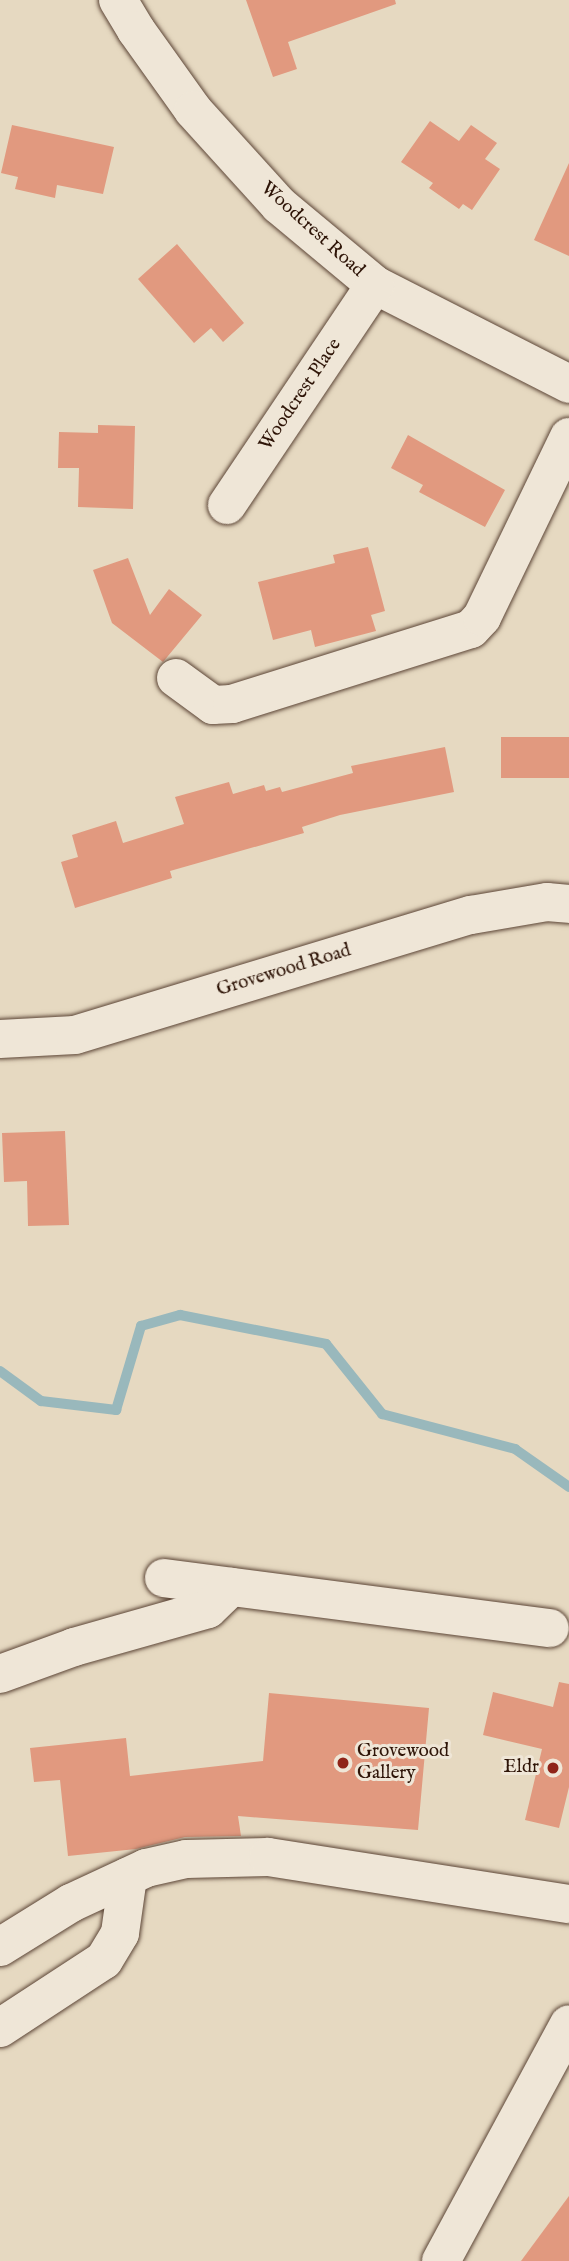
<!DOCTYPE html>
<style>
body{margin:0}
#map{position:relative;width:569px;height:2261px;overflow:hidden;background:#e6d9c1;font-family:"IM FELL English",serif}
div>[style]{position:absolute}
[style*='--x']{left:calc(var(--x)*1px);top:calc(var(--y)*1px);width:calc(var(--w)*1px);rotate:calc(var(--a)*1deg)}
.stream>*{height:10px;margin:-5px;padding:0 5px;transform-origin:5px;border-radius:5px;background:#99b8bc}
.building>*{inset:0;background:#e1997f;transform-origin:0 0}
.roads{filter:drop-shadow(0 0 2px #5c4536) drop-shadow(0 0 2px #5c4536)}
.minor>*{height:38px;margin:-19px;padding:0 19px;transform-origin:19px;border-radius:19px;background:#efe6d7}
.dots>*{width:19px;height:19px;translate:-50% -50%;box-sizing:border-box;border:4px solid #efe6d7;border-radius:50%}
span{translate:-50% -50%;white-space:nowrap;text-align:center;line-height:1.15;-webkit-text-stroke:6px #efe6d7;paint-order:stroke}
.street-label{font-size:19px;color:#2e1407}
.poi-label{font-size:19px;color:#2e1407}
.left{translate:0 -50%;text-align:left}
.right{translate:-100% -50%;text-align:right}
</style>
<div id="map">
<div class="stream">
<i style="--x:0;--y:1371;--w:51;--a:36.2"></i>
<i style="--x:41;--y:1401;--w:76;--a:6.8"></i>
<i style="--x:116;--y:1410;--w:88;--a:-73.4"></i>
<i style="--x:141;--y:1326;--w:41;--a:-15.8"></i>
<i style="--x:180;--y:1315;--w:149;--a:11.2"></i>
<i style="--x:326;--y:1344;--w:90;--a:51.3"></i>
<i style="--x:382;--y:1414;--w:138;--a:14.7"></i>
<i style="--x:515;--y:1449;--w:66;--a:35.1"></i>
</div>
<div class="building">
<i style="clip-path:polygon(246px 0,395px 0,396px 4px,288px 42px,297px 69px,273px 77px)"></i>
<i style="clip-path:polygon(430px 121px,459px 141px,471px 125px,497px 143px,485px 159px,500px 169px,472px 210px,463px 204px,459px 209px,429px 188px,433px 183px,401px 162px)"></i>
<i style="clip-path:polygon(12px 125px,114px 147px,103px 194px,57px 185px,55px 198px,15px 189px,18px 177px,1px 173px)"></i>
<i style="clip-path:polygon(569px 163px,569px 256px,534px 240px)"></i>
<i style="clip-path:polygon(177px 244px,244px 323px,223px 342px,211px 328px,194px 343px,138px 279px)"></i>
<i style="clip-path:polygon(98px 425px,135px 426px,133px 509px,78px 507px,79px 468px,58px 468px,59px 432px,98px 433px)"></i>
<i style="clip-path:polygon(408px 435px,505px 490px,485px 527px,419px 492px,423px 485px,391px 468px)"></i>
<i style="clip-path:polygon(368px 547px,385px 611px,371px 615px,376px 631px,315px 647px,311px 630px,273px 640px,258px 582px,335px 563px,333px 555px)"></i>
<i style="clip-path:polygon(128px 558px,150px 615px,169px 589px,202px 615px,163px 662px,112px 623px,93px 570px)"></i>
<i style="left:569px;top:737px;width:41px;height:68px;rotate:90deg"></i>
<i style="clip-path:polygon(445px 747px,454px 792px,340px 815px,302px 827px,304px 833px,170px 871px,172px 878px,75px 908px,61px 862px,78px 857px,72px 835px,116px 821px,123px 843px,184px 824px,175px 797px,229px 782px,233px 794px,264px 785px,266px 791px,280px 787px,282px 792px,353px 773px,351px 766px)"></i>
<i style="clip-path:polygon(65px 1131px,69px 1225px,28px 1226px,27px 1181px,4px 1182px,2px 1133px)"></i>
<i style="clip-path:polygon(559px 1682px,569px 1684px,569px 1787px,559px 1828px,525px 1820px,542px 1749px,483px 1735px,493px 1692px,553px 1707px)"></i>
<i style="clip-path:polygon(269px 1693px,429px 1708px,418px 1830px,238px 1816px,241px 1836px,185px 1837px,136px 1849px,68px 1856px,60px 1780px,34px 1782px,30px 1748px,126px 1738px,130px 1776px,263px 1761px)"></i>
<i style="clip-path:polygon(569px 2196px,569px 2261px,521px 2261px)"></i>
</div>
<div class="roads">
<div class="minor">
<i style="--x:118;--y:0;--w:35;--a:59"></i>
<i style="--x:136;--y:30;--w:98;--a:54.5"></i>
<i style="--x:193;--y:110;--w:128;--a:47.8"></i>
<i style="--x:279;--y:205;--w:125;--a:39.8"></i>
<i style="--x:375;--y:285;--w:218;--a:27"></i>
<i style="--x:227;--y:505;--w:265;--a:-56.1"></i>
<i style="--x:176;--y:678;--w:46;--a:36.1"></i>
<i style="--x:213;--y:705;--w:19;--a:-3"></i>
<i style="--x:232;--y:704;--w:250;--a:-17.4"></i>
<i style="--x:471;--y:629;--w:16;--a:-47"></i>
<i style="--x:482;--y:617;--w:200;--a:-64.2"></i>
<i style="--x:0;--y:1039;--w:75;--a:-3.1"></i>
<i style="--x:75;--y:1035;--w:414;--a:-16.9"></i>
<i style="--x:471;--y:915;--w:77;--a:-9.7"></i>
<i style="--x:547;--y:902;--w:22;--a:5"></i>
<i style="--x:164;--y:1578;--w:389;--a:7.4"></i>
<i style="--x:0;--y:1674;--w:79;--a:-20"></i>
<i style="--x:74;--y:1647;--w:139;--a:-15.8"></i>
<i style="--x:208;--y:1609;--w:32;--a:-44"></i>
<i style="--x:0;--y:1947;--w:84;--a:-31.8"></i>
<i style="--x:71;--y:1903;--w:83;--a:-25"></i>
<i style="--x:146;--y:1868;--w:41;--a:-12.7"></i>
<i style="--x:186;--y:1859;--w:82;--a:-1.4"></i>
<i style="--x:268;--y:1857;--w:305;--a:8.9"></i>
<i style="--x:0;--y:2028;--w:124;--a:-33.2"></i>
<i style="--x:104;--y:1960;--w:31;--a:-59"></i>
<i style="--x:120;--y:1933;--w:57;--a:-81.9"></i>
<i style="--x:441;--y:2261;--w:269;--a:-61.6"></i>
</div>
</div>
<div class="dots">
<i style="left:343px;top:1763px;background:#8f2418"></i>
<i style="left:553px;top:1768px;background:#8f2418"></i>
</div>
<div class="street-label">
<span style="left:312px;top:230px;rotate:42deg">Woodcrest Road</span>
<span style="left:301px;top:395px;rotate:-56deg">Woodcrest Place</span>
<span style="left:284px;top:971px;rotate:-17deg">Grovewood Road</span>
</div>
<div class="poi-label">
<span class="left" style="left:357px;top:1763px">Grovewood<br>Gallery</span>
<span class="right" style="left:539px;top:1768px">Eldr</span>
</div>
</div>
